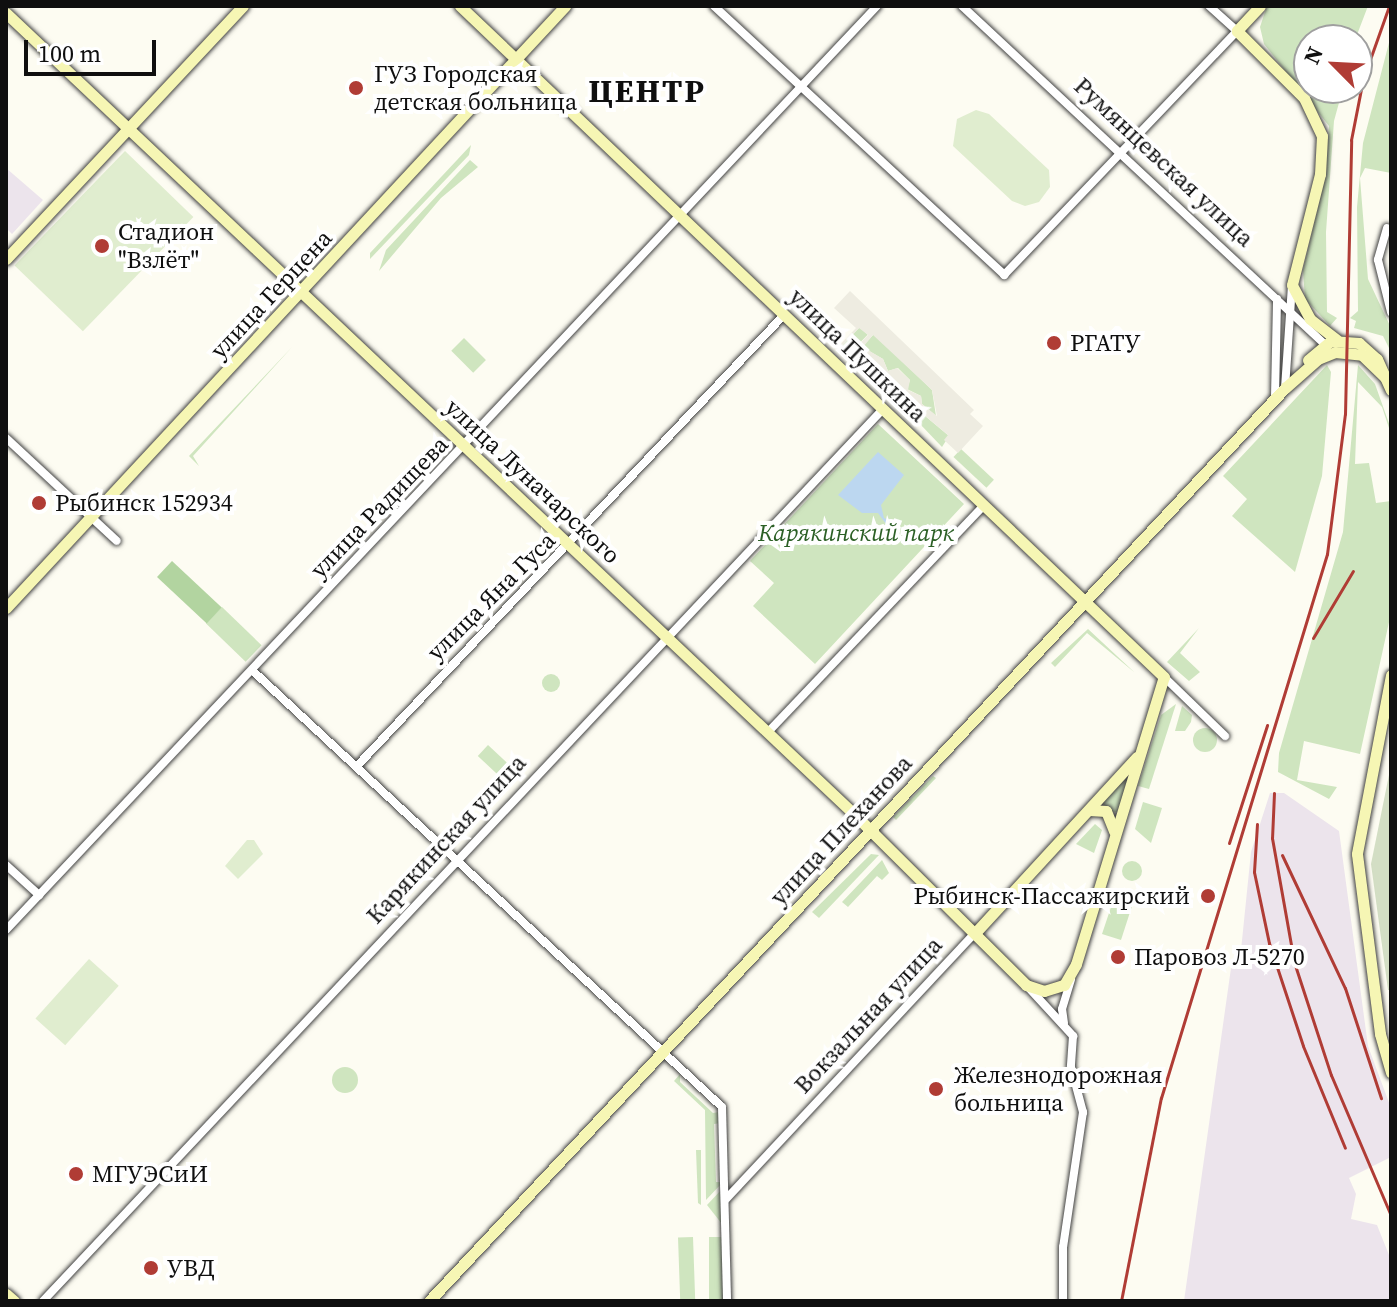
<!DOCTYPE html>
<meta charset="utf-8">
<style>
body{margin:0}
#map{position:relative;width:1397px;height:1307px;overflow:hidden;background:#fdfcf2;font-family:"Source Serif 4",serif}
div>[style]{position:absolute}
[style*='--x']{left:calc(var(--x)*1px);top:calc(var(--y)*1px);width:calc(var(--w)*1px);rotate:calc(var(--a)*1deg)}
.industrial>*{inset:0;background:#ece4ec}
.green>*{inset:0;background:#cfe5bf;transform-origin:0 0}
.round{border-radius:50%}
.forest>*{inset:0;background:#b2d4a0;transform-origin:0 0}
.cemetery>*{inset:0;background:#d3dec4}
.pitch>*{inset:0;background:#e0edcf;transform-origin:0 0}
.plaza>*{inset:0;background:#eeece1}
.water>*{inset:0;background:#bcd7f0}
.roads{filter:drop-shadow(0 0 2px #424242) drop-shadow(0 0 2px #424242)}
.street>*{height:8px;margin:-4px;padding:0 4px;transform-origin:4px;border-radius:4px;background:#fff}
.secondary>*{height:11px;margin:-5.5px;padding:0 5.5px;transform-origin:5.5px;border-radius:5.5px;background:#f6f6b4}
.rail>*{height:3px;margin:-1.5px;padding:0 1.5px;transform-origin:1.5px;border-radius:1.5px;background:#b03c35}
.dots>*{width:22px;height:22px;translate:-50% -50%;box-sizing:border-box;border:4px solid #fff;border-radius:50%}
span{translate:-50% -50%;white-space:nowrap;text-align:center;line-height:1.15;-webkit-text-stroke:8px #fff;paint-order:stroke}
.poi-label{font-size:24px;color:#0f0f0f}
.left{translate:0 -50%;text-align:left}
.right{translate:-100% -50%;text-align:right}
.street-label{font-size:24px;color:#0f0f0f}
.park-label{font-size:24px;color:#2c6026;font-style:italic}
.district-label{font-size:32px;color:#0f0f0f;font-weight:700;letter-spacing:2px}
.frame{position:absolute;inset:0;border:8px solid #0f0f0f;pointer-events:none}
.north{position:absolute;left:1293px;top:24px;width:80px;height:80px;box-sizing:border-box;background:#fff;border:2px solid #9f9f9f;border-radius:50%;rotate:294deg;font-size:22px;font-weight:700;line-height:32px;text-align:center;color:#0f0f0f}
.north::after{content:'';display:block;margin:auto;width:28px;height:36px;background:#b03c35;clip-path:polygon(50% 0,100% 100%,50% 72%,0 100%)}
.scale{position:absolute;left:24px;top:40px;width:132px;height:36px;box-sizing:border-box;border:4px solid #0f0f0f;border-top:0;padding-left:10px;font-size:24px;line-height:28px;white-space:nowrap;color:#0f0f0f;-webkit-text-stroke:6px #fff;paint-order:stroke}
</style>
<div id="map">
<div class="industrial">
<i style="clip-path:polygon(6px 168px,43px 200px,12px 234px,6px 228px)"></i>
<i style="clip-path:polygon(1270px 793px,1284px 793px,1339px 831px,1368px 1046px,1391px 1108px,1391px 1157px,1349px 1178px,1356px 1194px,1351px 1219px,1377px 1225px,1391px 1260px,1391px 1301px,1184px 1301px,1232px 961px,1240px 960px,1251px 852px)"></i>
</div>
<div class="green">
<i style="clip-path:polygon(1267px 6px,1368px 6px,1355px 40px,1309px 40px,1309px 88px,1343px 88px,1334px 121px,1326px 232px,1327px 312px,1337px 318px,1330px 326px,1305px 299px,1303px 270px,1326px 175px,1329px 126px,1264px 44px,1260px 27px)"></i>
<i style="clip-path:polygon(1391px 35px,1391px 173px,1365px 168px,1360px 178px,1368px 279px,1391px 328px,1391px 352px,1383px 336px,1354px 328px,1356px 321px,1350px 318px,1358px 311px,1357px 207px,1363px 143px)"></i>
<i style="clip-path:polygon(471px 145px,469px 155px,370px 259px,370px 253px)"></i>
<i style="clip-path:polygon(470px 160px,478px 167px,441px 198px,379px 271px,386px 250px)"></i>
<i style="left:860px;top:327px;width:11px;height:30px;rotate:45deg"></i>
<i style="clip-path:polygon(874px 334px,932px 390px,936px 416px,922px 404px,921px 396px,907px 389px,910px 380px,898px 368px,888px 371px,883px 359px,862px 347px)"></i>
<i style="left:464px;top:338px;width:31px;height:18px;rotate:45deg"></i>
<i style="clip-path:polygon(293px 346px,193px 456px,199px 466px,189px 456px)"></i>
<i style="clip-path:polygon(860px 349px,886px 374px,883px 383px,905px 392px,912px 405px,949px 436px,942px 447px,898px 401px,849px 361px)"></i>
<i style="clip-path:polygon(1327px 365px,1331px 372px,1322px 476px,1295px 572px,1232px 516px,1247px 499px,1223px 476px)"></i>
<i style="clip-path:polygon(1358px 365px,1375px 384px,1391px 429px,1391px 434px,1382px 407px,1358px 382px,1355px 464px,1369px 463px,1376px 503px,1391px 501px,1391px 613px,1360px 754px,1304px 741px,1297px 780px,1337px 787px,1329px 799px,1278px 772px,1279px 753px,1343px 532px)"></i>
<i style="clip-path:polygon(878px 424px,964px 504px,815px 664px,753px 606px,774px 583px,750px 561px)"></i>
<i style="left:961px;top:449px;width:45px;height:11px;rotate:43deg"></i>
<i style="left:222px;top:607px;width:55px;height:23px;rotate:44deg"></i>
<i style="clip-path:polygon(1199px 628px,1180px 653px,1200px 672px,1189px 681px,1167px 662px)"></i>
<i style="clip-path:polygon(1088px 629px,1132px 670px,1134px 672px,1087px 633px,1055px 667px,1051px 663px)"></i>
<i class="round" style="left:542px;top:674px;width:18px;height:18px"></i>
<i style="clip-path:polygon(1176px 704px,1149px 789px,1138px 786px,1161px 715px)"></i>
<i style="clip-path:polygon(1182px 706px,1192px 715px,1191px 722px,1185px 731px,1175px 731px)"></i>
<i class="round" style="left:1193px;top:728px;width:24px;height:24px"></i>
<i style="left:488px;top:745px;width:26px;height:15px;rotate:43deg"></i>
<i style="clip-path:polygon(1134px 765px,1117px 812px,1110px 812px,1102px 802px)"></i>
<i style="clip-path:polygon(933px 776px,936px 778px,896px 820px,893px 817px)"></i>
<i style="clip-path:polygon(1143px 802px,1162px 808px,1151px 843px,1135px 829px)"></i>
<i style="clip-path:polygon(1095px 824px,1102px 830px,1094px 853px,1076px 844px)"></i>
<i style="clip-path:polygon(871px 854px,879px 855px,819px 918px,812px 912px)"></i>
<i style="clip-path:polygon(882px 860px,889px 873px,882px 880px,877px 876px,848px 907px,842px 902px)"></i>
<i class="round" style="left:1122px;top:861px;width:20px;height:20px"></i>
<i style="clip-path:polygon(1122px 903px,1132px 906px,1121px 940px,1102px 934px,1111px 907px)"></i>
<i class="round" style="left:332px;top:1067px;width:26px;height:26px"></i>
<i style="clip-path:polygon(680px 1074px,680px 1082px,713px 1113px,719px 1112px,721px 1123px,714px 1124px,716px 1182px,723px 1182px,706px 1200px,705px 1110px,674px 1081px)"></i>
<i style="clip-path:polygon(696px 1150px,701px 1150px,701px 1205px,698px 1203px)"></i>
<i style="clip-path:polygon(723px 1188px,722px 1224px,707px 1205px)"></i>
<i style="left:693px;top:1237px;width:64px;height:15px;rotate:88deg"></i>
<i style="left:709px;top:1237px;width:15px;height:64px"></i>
</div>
<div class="forest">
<i style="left:172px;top:561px;width:68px;height:22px;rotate:43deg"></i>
</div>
<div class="cemetery">
<i style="clip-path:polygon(1391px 765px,1391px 990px,1388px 990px,1371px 864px)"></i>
</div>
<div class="pitch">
<i style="clip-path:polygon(976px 110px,989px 114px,1049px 170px,1050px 187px,1039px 202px,1025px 206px,1012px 201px,953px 146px,957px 119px)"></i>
<i style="left:125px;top:151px;width:95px;height:159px;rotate:44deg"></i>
<i style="clip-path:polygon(247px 840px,254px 840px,263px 854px,238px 879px,225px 866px)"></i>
<i style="left:89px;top:959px;width:40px;height:80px;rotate:42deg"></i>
</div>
<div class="plaza">
<i style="clip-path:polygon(evenodd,850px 291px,974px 410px,970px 414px,983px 426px,958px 453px,944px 440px,948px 435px,912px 405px,905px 392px,896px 395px,883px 383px,886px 374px,873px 368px,860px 349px,849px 361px,836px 349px,856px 328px,834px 308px,850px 291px,859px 328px,868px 335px,848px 356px,840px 348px,859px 328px,850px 291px,873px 335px,932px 390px,937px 416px,922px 404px,921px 396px,908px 390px,910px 380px,897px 368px,888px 371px,883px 359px,863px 347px,873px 335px)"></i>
</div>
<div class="water">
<i style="clip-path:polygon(878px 452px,904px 475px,881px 505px,884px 518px,898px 523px,885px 543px,879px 536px,886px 524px,878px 513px,862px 513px,838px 495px)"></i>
</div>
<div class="roads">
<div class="street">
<i style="--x:714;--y:6;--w:396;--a:42.8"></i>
<i style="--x:1004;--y:275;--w:337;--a:-46.3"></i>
<i style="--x:1237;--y:31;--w:38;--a:-138"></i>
<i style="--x:962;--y:6;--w:499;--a:43"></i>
<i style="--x:1387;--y:228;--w:33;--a:106"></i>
<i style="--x:1378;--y:260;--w:54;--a:76"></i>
<i style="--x:1285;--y:388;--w:102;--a:-86.1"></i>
<i style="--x:1275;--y:397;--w:98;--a:-88.8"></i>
<i style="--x:6;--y:438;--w:151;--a:42.9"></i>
<i style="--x:253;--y:671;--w:640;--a:42.91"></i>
<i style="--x:722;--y:1107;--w:194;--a:88.5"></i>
<i style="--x:1164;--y:677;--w:85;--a:44"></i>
<i style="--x:768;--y:732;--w:313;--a:-46.4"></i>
<i style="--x:357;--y:766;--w:621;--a:-46.57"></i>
<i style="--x:6;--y:865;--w:45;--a:42.3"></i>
<i style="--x:6;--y:930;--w:1270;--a:-46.69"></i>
<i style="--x:1028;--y:987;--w:67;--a:47.4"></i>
<i style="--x:1073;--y:1036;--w:31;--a:94"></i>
<i style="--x:1071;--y:1067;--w:47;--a:75.1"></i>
<i style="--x:1083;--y:1112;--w:136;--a:98.4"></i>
<i style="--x:1063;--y:1247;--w:54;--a:90"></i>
<i style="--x:1064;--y:1023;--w:14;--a:-98"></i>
<i style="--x:1062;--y:1009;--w:31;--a:-73"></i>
<i style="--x:726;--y:1199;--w:364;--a:-46.9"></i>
<i style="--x:43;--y:1301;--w:1225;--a:-46.72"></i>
</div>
<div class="secondary">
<i style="--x:1260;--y:6;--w:34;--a:133"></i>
<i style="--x:1237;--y:31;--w:95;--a:45"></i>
<i style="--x:1304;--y:98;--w:42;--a:64.7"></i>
<i style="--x:1322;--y:136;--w:38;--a:93"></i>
<i style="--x:1320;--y:174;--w:114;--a:104.2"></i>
<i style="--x:1292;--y:285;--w:38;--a:62"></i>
<i style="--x:1310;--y:319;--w:34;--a:38"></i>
<i style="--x:6;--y:13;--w:1165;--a:43.37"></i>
<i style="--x:853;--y:813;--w:244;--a:44.8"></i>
<i style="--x:1026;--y:985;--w:19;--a:18"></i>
<i style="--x:1044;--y:991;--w:21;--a:-17"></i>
<i style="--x:1064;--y:985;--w:24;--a:-60"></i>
<i style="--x:1076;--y:964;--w:300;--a:-73"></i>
<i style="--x:1164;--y:677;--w:973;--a:-136.37"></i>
<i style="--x:6;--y:259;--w:347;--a:-46.9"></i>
<i style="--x:1308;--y:360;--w:30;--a:-40"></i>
<i style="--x:1331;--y:341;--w:28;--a:4"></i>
<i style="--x:1359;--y:343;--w:24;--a:42"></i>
<i style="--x:1377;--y:359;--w:34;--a:66"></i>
<i style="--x:6;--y:608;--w:822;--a:-47.12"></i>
<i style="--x:1391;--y:675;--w:182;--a:100.8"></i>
<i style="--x:1357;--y:854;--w:181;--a:82.7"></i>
<i style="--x:1380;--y:1034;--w:40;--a:74"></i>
<i style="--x:1089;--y:810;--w:17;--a:3"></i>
<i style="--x:1106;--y:811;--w:22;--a:68"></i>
<i style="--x:975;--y:933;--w:239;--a:-47.4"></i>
<i style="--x:6;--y:1294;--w:11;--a:41"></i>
<i style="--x:429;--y:1301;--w:1252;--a:-46.85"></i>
<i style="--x:1285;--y:388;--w:44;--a:-41.3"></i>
<i style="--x:1318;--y:359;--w:18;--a:-22"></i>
<i style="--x:1335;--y:352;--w:27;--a:6"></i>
<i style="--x:1362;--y:355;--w:32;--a:44"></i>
</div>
</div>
<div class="rail">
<i style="--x:1313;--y:638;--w:78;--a:-59.2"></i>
<i style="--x:1274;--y:793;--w:45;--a:92.5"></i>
<i style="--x:1272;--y:838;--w:126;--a:79.9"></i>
<i style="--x:1294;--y:962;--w:119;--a:71.9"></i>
<i style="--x:1331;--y:1075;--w:153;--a:66.9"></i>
<i style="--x:1257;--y:824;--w:48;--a:93.6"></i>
<i style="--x:1254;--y:872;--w:73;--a:78.1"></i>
<i style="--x:1269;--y:943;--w:108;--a:71.7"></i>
<i style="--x:1303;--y:1046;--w:110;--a:67.6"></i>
<i style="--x:1229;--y:843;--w:124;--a:-72.1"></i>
<i style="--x:1282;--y:855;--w:147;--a:64.7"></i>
<i style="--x:1345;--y:988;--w:116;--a:71.9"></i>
<i style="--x:1121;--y:1301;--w:207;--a:-78.9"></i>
<i style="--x:1161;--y:1098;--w:569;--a:-73.03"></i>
<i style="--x:1327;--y:554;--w:141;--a:-82.7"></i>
<i style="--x:1345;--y:414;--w:274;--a:-88.7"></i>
<i style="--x:1351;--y:140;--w:62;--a:-78.9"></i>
<i style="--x:1363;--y:79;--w:77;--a:-70.4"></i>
</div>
<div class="dots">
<i style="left:356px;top:88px;background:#b03c35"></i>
<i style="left:102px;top:246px;background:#b03c35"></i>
<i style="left:1054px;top:343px;background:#b03c35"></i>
<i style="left:39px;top:503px;background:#b03c35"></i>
<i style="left:1208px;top:896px;background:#b03c35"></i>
<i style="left:1118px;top:957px;background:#b03c35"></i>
<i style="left:936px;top:1089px;background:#b03c35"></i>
<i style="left:76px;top:1174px;background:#b03c35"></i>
<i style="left:151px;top:1268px;background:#b03c35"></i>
</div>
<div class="poi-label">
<span class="left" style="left:374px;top:88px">ГУЗ Городская<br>детская больница</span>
<span class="left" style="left:118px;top:246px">Стадион<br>"Взлёт"</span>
<span class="left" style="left:1070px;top:343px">РГАТУ</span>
<span class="left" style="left:55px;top:503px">Рыбинск 152934</span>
<span class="right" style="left:1190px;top:896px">Рыбинск-Пассажирский</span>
<span class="left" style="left:1134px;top:957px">Паровоз Л-5270</span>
<span class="left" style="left:954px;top:1089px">Железнодорожная<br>больница</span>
<span class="left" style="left:92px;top:1174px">МГУЭСиИ</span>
<span class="left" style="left:167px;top:1268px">УВД</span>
</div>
<div class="street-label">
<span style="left:1164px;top:162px;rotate:43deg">Румянцевская улица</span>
<span style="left:271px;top:294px;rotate:-47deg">улица Герцена</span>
<span style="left:858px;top:355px;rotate:44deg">улица Пушкина</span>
<span style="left:533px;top:481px;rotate:43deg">улица Луначарского</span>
<span style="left:379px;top:507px;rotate:-46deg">улица Радищева</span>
<span style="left:491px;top:596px;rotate:-45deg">улица Яна Гуса</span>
<span style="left:841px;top:830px;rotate:-47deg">улица Плеханова</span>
<span style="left:446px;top:839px;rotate:-47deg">Карякинская улица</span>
<span style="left:868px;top:1015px;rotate:-47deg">Вокзальная улица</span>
</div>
<div class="park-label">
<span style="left:856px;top:533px">Карякинский парк</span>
</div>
<div class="district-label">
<span style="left:647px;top:91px">ЦЕНТР</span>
</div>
<div class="frame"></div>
<div class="north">N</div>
<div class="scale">100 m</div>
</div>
